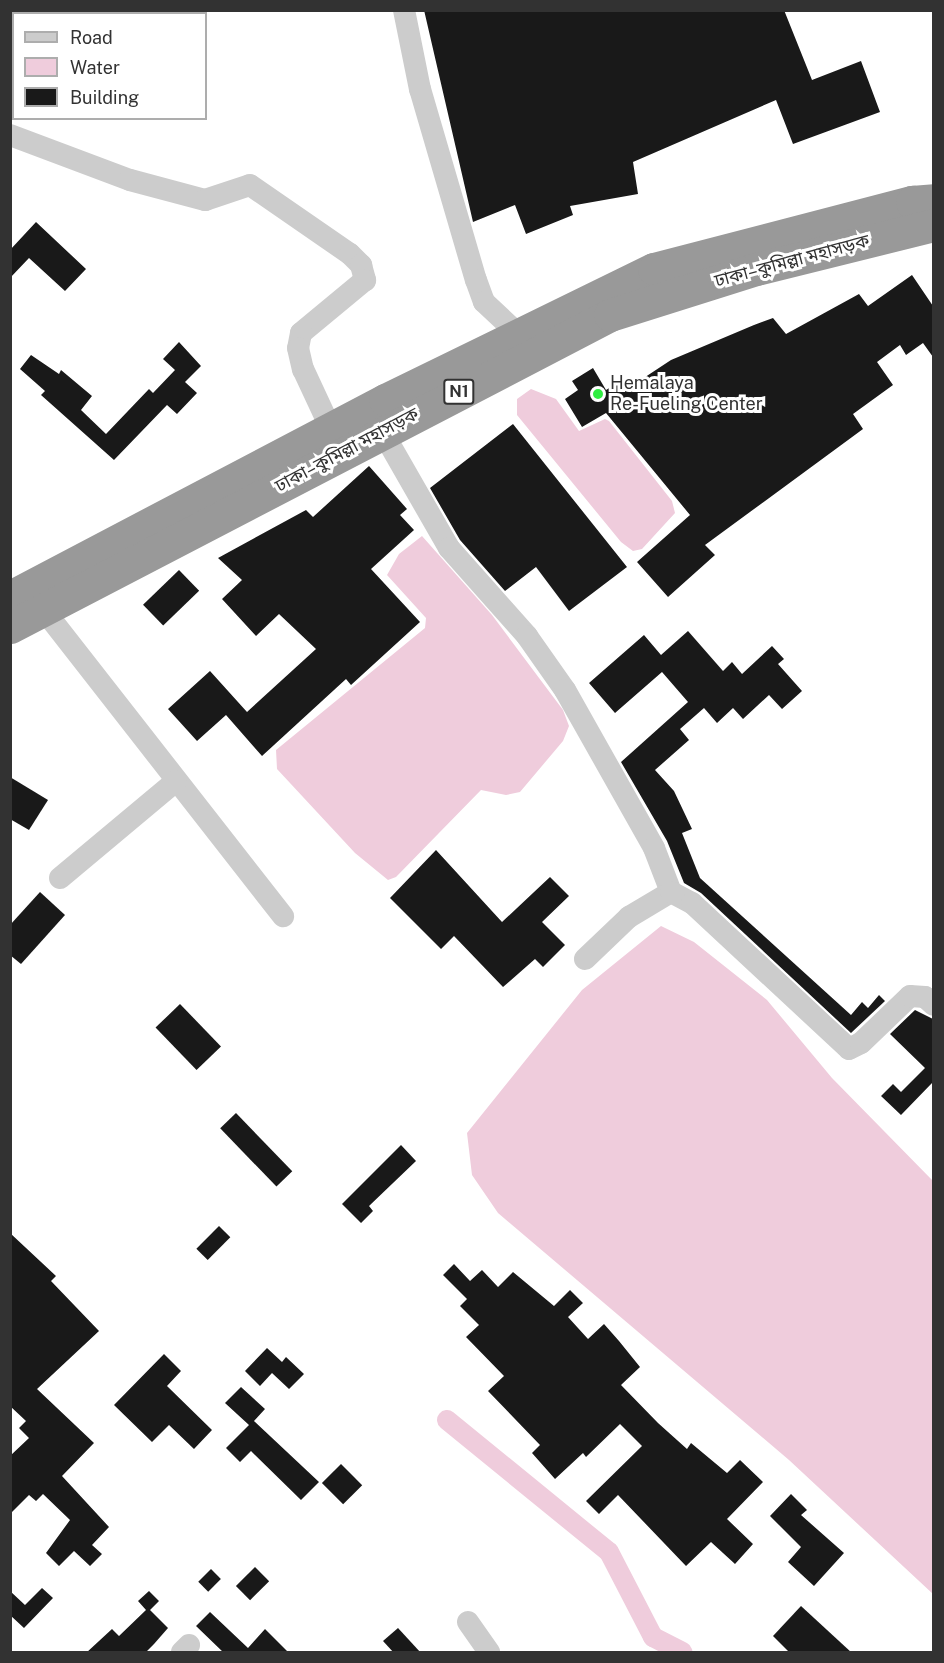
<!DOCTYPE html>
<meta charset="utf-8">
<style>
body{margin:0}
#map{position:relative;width:944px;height:1663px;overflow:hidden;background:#fff;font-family:"Public Sans","Noto Sans Bengali",sans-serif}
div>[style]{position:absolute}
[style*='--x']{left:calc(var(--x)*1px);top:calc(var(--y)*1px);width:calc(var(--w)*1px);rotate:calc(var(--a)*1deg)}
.water>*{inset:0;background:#efccdc}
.canal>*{height:20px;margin:-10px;padding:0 10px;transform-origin:10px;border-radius:10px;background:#efccdc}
.building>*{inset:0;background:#191919;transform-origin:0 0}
.street>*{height:22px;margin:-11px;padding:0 11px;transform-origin:11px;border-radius:11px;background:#ccc}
.highway>*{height:33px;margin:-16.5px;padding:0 16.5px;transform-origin:16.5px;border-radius:16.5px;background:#999}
.dots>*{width:16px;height:16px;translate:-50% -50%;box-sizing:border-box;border:3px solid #fff;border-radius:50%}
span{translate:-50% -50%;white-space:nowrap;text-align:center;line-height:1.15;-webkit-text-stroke:6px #fff;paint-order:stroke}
.shield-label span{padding:2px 4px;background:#fff;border:2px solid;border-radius:4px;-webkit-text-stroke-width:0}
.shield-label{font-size:16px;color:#323232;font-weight:700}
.street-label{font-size:18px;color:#323232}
.poi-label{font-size:18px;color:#323232}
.left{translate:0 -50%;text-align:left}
.frame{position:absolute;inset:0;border:12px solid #323232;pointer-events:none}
.legend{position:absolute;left:12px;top:12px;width:195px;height:108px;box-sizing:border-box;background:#fff;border:2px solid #adadad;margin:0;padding:8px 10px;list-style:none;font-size:18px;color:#323232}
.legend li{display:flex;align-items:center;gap:12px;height:30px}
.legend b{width:30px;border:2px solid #adadad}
</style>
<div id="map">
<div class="water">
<i style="clip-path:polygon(531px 389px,556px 399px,579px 431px,605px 419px,609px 421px,672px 501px,675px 513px,642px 549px,633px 551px,621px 542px,517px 415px,517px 399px)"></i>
<i style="clip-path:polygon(422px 536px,492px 615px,563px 710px,569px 726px,563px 741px,520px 792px,506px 795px,481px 790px,396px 877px,388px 880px,355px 853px,277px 769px,276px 750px,425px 628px,426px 618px,387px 575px,399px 554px)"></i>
<i style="clip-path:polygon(661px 926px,694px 942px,767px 1000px,832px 1078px,933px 1181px,933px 1594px,789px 1460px,498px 1213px,472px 1175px,467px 1133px,582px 990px)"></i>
</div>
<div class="canal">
<i style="--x:447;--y:1420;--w:209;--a:39.2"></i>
<i style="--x:609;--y:1552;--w:96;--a:62.6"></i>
<i style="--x:653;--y:1637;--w:33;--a:27"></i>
</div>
<div class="building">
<i style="clip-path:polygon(424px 10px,784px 10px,812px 80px,861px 61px,880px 112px,793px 144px,776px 100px,633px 162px,638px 194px,570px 206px,573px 215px,526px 234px,515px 205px,473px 222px)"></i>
<i style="clip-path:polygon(36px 222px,86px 269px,65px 291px,29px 258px,10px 278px,10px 250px)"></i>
<i style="clip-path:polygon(912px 275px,933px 306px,933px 357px,923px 343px,906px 355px,900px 345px,877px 362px,893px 385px,853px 414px,863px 429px,705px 545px,715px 555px,668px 597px,637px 562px,690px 515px,606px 413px,582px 427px,565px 399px,578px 390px,572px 381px,593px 368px,606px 390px,619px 382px,624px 391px,671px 360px,754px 325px,773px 318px,786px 334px,859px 294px,868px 306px)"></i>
<i style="clip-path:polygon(179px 342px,201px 366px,185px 382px,197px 393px,177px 414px,167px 405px,114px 460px,41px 395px,45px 391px,20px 369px,31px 355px,59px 374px,61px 370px,92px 396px,81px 410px,106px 434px,149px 389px,153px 393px,175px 370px,163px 359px)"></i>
<i style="clip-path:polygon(513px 424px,627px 567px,569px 611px,536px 567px,505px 591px,460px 540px,430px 488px)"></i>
<i style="clip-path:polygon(369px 466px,407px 509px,400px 515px,414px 530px,371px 569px,420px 622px,351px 685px,346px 679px,262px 756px,226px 715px,197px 741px,168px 709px,210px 671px,247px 712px,316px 649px,279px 614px,256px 636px,222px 599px,242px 580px,218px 558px,306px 510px,313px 517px)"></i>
<i style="left:179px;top:570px;width:29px;height:50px;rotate:46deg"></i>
<i style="clip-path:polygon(688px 631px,723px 671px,732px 662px,742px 674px,772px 646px,784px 659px,778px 664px,802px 691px,782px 709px,769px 695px,743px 719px,733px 708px,717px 723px,704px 708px,680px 729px,689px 740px,655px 770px,674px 791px,692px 829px,682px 833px,700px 878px,851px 1015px,862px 1002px,868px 1008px,879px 995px,885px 1001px,851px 1033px,701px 893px,684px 883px,667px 841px,621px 762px,688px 702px,662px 672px,615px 713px,589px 683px,644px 635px,661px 655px)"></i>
<i style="clip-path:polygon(10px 777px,48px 800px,29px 830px,10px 819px)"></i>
<i style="clip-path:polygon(436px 850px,502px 922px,550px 877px,569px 896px,542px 922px,565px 945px,543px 967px,535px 959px,503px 987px,454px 936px,441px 949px,390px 898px)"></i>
<i style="clip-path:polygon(40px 892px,65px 915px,21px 964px,10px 955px,10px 925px)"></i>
<i style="left:180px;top:1004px;width:59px;height:34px;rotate:46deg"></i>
<i style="clip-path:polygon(915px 1010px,933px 1019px,933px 1082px,901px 1115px,881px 1096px,893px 1084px,901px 1092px,925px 1068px,890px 1034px)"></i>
<i style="left:236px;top:1113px;width:81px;height:22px;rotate:46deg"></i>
<i style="clip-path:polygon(401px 1145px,416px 1161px,369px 1206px,373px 1211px,361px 1223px,342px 1204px)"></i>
<i style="left:219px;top:1226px;width:16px;height:32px;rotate:45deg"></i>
<i style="clip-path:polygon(10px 1233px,56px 1276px,51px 1281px,99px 1331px,37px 1389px,94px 1443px,62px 1476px,109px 1527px,92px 1545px,102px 1554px,90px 1566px,74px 1551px,59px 1566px,46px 1553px,70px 1520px,43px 1494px,36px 1501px,29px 1495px,10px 1514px,10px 1456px,29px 1438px,19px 1428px,26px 1421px,10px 1406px)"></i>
<i style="clip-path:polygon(454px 1264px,470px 1281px,482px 1270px,498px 1287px,513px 1272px,554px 1306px,570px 1290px,583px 1303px,568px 1317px,588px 1339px,604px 1324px,619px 1341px,640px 1367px,621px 1385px,658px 1423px,687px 1449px,691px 1443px,727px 1473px,740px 1460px,763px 1482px,727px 1519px,753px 1544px,735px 1564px,711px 1542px,686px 1566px,618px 1495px,599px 1514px,586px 1501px,642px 1446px,620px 1424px,586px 1457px,583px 1453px,555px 1479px,532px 1453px,540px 1445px,488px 1391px,504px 1376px,466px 1337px,479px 1325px,460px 1306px,467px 1299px,443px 1275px)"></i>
<i style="clip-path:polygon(267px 1348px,282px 1362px,286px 1357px,304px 1374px,289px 1389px,272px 1373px,260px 1386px,245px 1371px)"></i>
<i style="clip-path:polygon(164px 1354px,181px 1371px,167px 1386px,212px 1430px,194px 1449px,169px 1425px,152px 1442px,114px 1405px)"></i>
<i style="clip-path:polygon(241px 1387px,265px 1409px,254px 1421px,319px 1482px,301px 1500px,251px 1451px,240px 1462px,226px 1448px,249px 1425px,225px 1403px)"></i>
<i style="left:341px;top:1464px;width:30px;height:27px;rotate:45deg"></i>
<i style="clip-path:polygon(791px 1494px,807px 1510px,801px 1515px,844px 1553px,814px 1586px,788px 1562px,801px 1547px,770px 1516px)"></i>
<i style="left:255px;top:1567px;width:20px;height:27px;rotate:45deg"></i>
<i style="left:211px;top:1569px;width:14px;height:18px;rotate:45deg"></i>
<i style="clip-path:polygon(42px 1588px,53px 1598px,24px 1628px,10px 1615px,10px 1591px,25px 1605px)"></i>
<i style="clip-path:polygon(149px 1591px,159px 1601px,150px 1610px,168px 1628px,154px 1644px,145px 1653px,86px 1653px,112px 1629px,119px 1636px,146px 1610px,138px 1601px)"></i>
<i style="clip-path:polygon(801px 1606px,852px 1653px,790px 1653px,773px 1636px)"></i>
<i style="clip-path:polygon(210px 1612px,248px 1648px,265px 1629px,289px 1653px,224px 1653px,196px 1626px)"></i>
<i style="clip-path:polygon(398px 1628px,421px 1653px,394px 1653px,383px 1641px)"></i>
</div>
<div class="street">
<i style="--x:404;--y:10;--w:81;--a:78.6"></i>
<i style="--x:420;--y:89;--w:199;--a:73.7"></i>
<i style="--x:476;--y:280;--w:23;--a:70"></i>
<i style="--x:484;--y:302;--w:45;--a:43.2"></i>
<i style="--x:10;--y:135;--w:128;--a:20.6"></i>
<i style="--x:130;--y:180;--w:78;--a:14.9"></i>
<i style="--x:205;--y:200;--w:47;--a:-18.4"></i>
<i style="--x:250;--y:185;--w:121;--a:34.6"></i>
<i style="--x:350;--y:254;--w:16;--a:45"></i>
<i style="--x:361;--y:265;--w:16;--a:75"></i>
<i style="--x:365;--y:280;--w:83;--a:140.4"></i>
<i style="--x:301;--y:333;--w:15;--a:101"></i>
<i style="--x:298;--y:348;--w:22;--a:77"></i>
<i style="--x:303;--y:369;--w:66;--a:65"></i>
<i style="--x:382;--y:431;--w:135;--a:60.2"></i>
<i style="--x:449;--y:548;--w:118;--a:48.4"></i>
<i style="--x:527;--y:636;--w:66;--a:54.9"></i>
<i style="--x:565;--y:690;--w:181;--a:60.6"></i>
<i style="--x:654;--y:848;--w:47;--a:68.9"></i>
<i style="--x:43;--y:609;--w:390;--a:52"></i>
<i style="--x:60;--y:878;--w:151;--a:-39.9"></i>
<i style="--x:585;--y:959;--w:61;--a:-43.7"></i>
<i style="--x:629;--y:917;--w:49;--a:-30.8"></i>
<i style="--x:671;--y:892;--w:24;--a:28"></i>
<i style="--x:692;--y:903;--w:214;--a:42.9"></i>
<i style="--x:849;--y:1049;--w:13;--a:-27"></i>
<i style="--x:861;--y:1043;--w:68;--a:-43.8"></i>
<i style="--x:910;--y:996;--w:15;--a:4"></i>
<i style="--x:925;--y:997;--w:12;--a:42"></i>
<i style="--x:468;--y:1622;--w:37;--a:55"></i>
<i style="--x:182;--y:1652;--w:10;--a:-45"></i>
</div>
<div class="highway">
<i style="--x:10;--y:597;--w:424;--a:-27.7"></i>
<i style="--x:385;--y:400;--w:299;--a:-26"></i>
<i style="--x:654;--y:269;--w:267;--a:-14.6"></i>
<i style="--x:912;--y:202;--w:22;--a:-5"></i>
<i style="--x:10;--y:627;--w:676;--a:-27.47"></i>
<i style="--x:610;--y:315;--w:153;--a:-17.5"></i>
<i style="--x:756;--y:269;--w:183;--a:-13.9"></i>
</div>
<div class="dots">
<i style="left:598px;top:394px;background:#30ee42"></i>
</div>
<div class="shield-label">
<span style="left:459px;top:392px">N1</span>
</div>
<div class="street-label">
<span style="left:792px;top:261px;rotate:-15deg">ঢাকা–কুমিল্লা মহাসড়ক</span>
<span style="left:347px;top:450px;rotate:-28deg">ঢাকা–কুমিল্লা মহাসড়ক</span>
</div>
<div class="poi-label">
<span class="left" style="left:610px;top:394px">Hemalaya<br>Re-Fueling Center</span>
</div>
<div class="frame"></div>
<ul class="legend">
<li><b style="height:8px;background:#ccc"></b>Road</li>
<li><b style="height:16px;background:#efccdc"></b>Water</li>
<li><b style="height:16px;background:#191919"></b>Building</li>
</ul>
</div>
